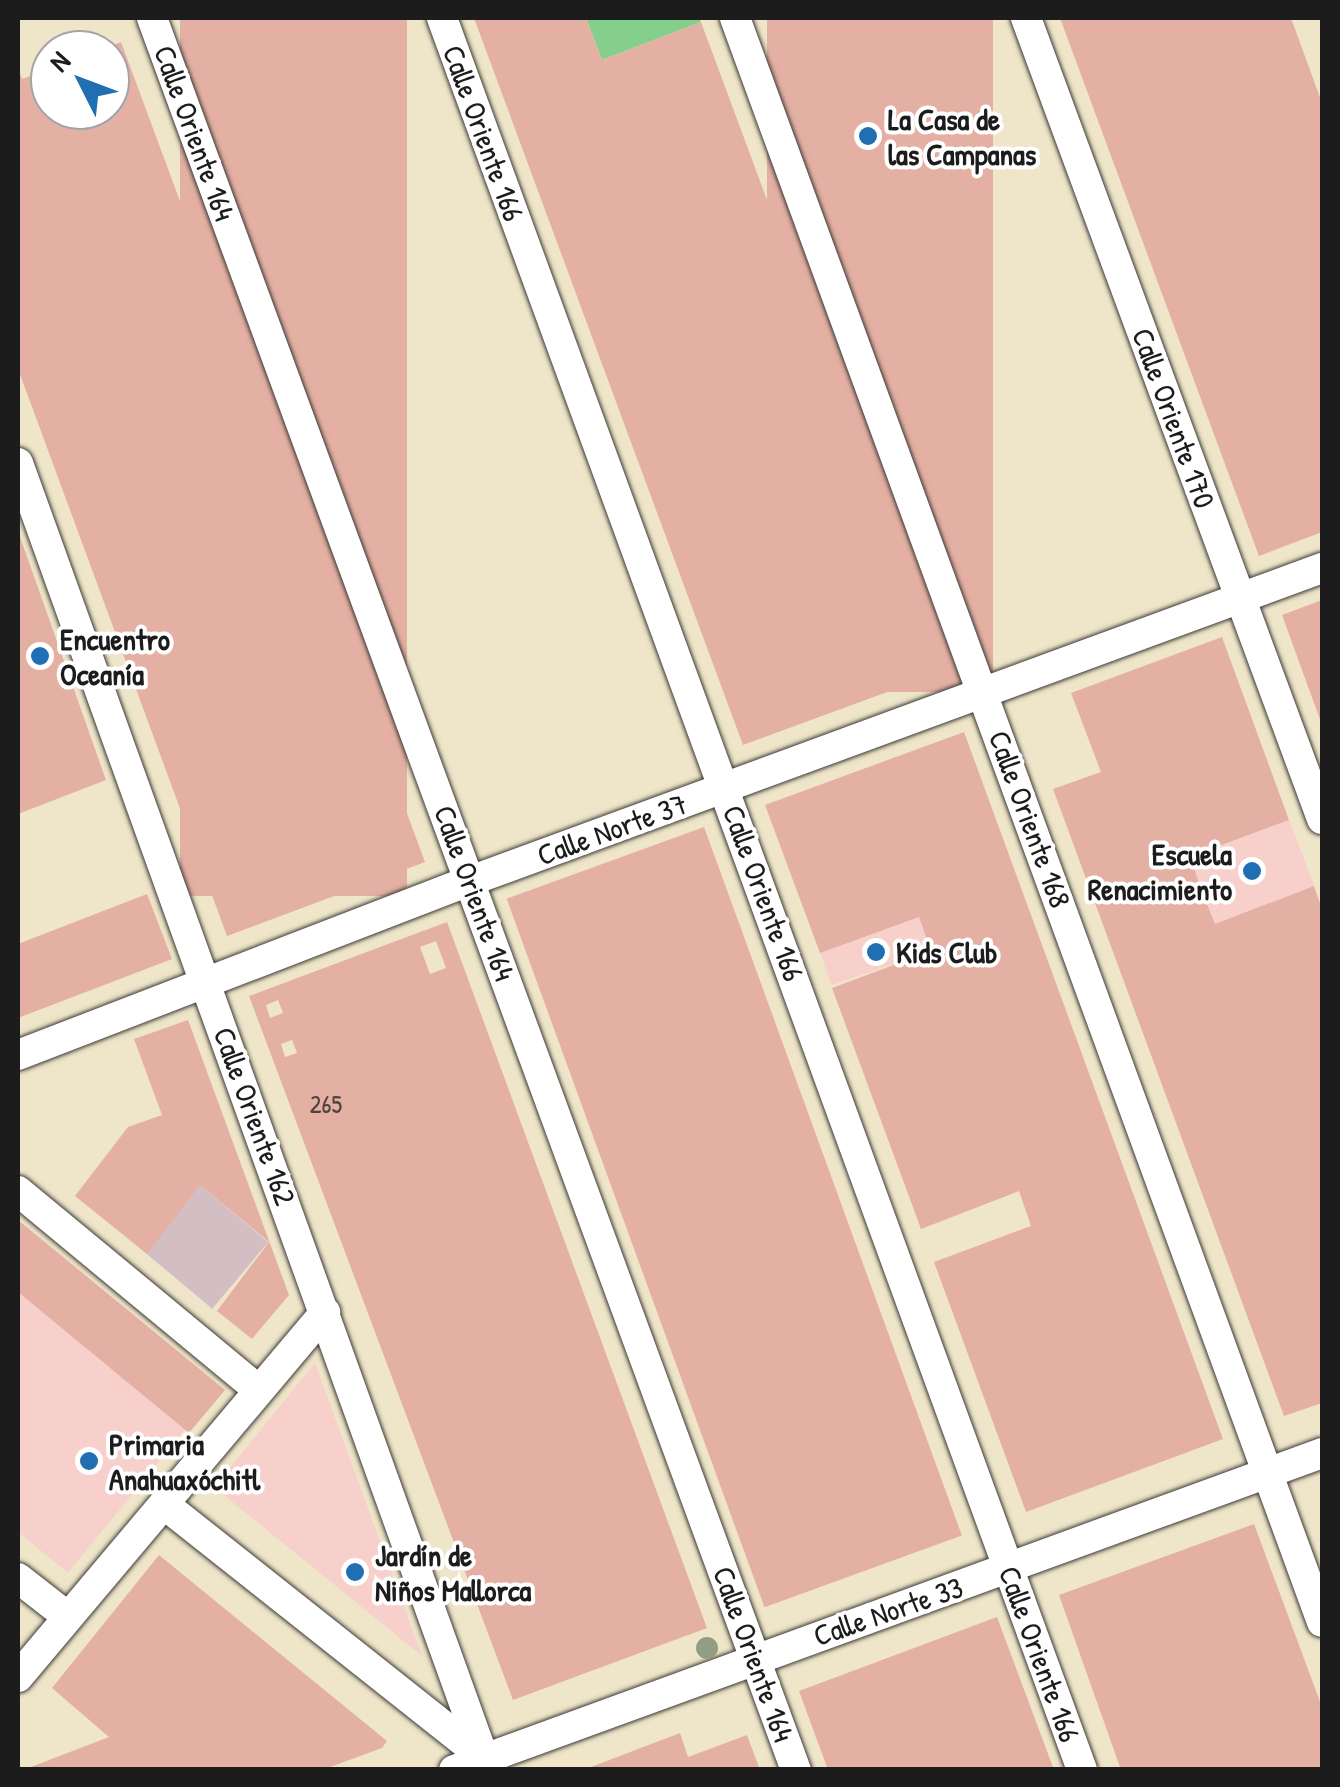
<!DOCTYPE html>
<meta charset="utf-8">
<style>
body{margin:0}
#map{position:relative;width:1340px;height:1787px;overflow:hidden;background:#efe5c9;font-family:"Patrick Hand",sans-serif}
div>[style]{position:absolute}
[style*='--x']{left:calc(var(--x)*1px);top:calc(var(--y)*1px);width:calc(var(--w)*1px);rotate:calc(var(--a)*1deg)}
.built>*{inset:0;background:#f7d0cc;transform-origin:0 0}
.industrial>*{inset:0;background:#d2bec3;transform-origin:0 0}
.green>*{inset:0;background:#85cf8c}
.building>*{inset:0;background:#e5b0a4;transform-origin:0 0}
.roads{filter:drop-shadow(0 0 2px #3c3a36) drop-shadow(0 0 2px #3c3a36)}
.minor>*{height:30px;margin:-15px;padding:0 15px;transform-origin:15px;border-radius:15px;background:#fff}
.trees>*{width:22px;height:22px;margin:-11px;border-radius:50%;background:#929e83}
.dots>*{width:28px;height:28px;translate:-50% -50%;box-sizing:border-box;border:5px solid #fff;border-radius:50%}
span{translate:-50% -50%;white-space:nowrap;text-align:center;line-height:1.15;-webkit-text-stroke:8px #fff;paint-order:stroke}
.number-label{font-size:25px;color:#4e413e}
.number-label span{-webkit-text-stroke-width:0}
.poi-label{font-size:30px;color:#1c1c1c;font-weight:700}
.left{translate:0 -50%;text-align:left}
.right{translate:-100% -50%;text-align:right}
.street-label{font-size:30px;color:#1c1c1c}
.frame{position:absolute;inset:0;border:20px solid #1c1c1c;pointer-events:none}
.north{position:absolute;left:30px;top:30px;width:100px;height:100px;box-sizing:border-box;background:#fff;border:2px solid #a4a4a4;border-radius:50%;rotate:312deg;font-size:28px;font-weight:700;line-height:40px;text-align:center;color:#1c1c1c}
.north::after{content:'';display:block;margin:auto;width:35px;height:45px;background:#1f6fb2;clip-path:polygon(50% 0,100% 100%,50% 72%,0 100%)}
</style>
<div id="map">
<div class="built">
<i style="left:1289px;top:820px;width:71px;height:106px;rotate:69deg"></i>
<i style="left:919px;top:917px;width:36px;height:105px;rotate:71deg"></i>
<i style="clip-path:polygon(18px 1226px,218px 1389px,68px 1573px,18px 1532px)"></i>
<i style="clip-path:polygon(315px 1363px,422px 1656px,214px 1487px)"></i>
</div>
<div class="industrial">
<i style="left:200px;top:1185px;width:89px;height:87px;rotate:40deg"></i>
</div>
<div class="green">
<i style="clip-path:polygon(586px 18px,699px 18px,701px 22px,602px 60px)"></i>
</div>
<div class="building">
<i style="left:180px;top:18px;width:227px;height:878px"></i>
<i style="clip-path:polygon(474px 18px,586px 18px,602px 60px,701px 22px,938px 661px,931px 676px,743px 745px)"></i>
<i style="left:767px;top:18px;width:226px;height:674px"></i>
<i style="clip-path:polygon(1060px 18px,1291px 18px,1322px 103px,1322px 532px,1259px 556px)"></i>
<i style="clip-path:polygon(121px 42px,425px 862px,227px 936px,18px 369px,18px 68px,22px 79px,50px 69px,50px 110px,110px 110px,110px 50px,101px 50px)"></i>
<i style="clip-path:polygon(18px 531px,106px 780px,18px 814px)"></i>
<i style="clip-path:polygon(1322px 600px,1322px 725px,1282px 615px)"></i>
<i style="clip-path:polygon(1222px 637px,1289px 820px,1190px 857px,1202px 891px,1215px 924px,1314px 886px,1322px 909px,1322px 1403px,1284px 1416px,1053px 789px,1101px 772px,1071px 693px)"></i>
<i style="clip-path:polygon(964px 732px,1223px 1439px,1026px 1512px,934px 1262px,1031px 1226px,1019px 1191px,921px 1229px,832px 988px,931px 951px,919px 917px,820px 953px,765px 805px)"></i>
<i style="left:704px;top:827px;width:754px;height:210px;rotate:70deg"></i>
<i style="clip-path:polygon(147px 894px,172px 959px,18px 1018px,18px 944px)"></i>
<i style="clip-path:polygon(evenodd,447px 922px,707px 1628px,513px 1700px,249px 996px,447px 922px,436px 941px,446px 968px,430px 974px,420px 947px,436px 941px,447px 922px,278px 1000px,283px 1013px,270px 1018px,266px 1005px,278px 1000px,447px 922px,292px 1040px,297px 1053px,285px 1057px,281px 1044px,292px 1040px)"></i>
<i style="clip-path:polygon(188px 1020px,289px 1295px,252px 1339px,217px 1311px,269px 1242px,200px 1185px,147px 1254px,75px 1196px,128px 1127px,162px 1115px,134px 1039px)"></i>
<i style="clip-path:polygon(18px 1220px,225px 1390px,189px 1433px,18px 1292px)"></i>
<i style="clip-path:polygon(1254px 1524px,1322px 1707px,1322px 1770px,1121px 1770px,1059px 1595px)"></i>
<i style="clip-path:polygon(159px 1555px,387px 1741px,382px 1748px,322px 1770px,23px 1770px,109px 1737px,52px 1688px)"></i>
<i style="clip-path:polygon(997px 1617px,1054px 1770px,828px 1770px,799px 1691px)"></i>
<i style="clip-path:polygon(680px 1733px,688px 1757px,747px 1735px,760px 1770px,583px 1770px)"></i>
</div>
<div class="roads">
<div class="minor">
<i style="--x:152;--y:18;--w:1867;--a:69.82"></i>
<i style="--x:442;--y:18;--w:1865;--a:69.93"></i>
<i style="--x:735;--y:18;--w:1708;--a:69.9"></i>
<i style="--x:1026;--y:18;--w:854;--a:69.72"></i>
<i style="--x:18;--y:463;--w:1389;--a:70.22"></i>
<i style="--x:18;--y:1055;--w:484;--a:-21.1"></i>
<i style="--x:470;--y:881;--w:908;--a:-20.17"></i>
<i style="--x:18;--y:1191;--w:309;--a:39.6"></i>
<i style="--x:165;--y:1505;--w:407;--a:38.4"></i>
<i style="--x:18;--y:1578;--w:63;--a:38"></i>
<i style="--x:18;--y:1677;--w:477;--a:-49.9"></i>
<i style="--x:454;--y:1770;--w:924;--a:-20.06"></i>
</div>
</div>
<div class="trees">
<i style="left:707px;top:1648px"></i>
</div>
<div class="dots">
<i style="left:868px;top:136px;background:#1f6fb2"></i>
<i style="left:40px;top:656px;background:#1f6fb2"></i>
<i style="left:1252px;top:871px;background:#1f6fb2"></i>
<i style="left:876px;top:952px;background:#1f6fb2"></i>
<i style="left:89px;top:1461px;background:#1f6fb2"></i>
<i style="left:355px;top:1572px;background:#1f6fb2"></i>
</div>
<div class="number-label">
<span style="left:326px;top:1104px">265</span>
</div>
<div class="poi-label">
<span class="left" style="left:888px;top:136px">La Casa de<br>las Campanas</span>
<span class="left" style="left:60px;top:656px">Encuentro<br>Oceanía</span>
<span class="right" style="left:1232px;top:871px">Escuela<br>Renacimiento</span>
<span class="left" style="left:896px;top:952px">Kids Club</span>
<span class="left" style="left:109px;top:1461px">Primaria<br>Anahuaxóchitl</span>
<span class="left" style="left:375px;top:1572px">Jardín de<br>Niños Mallorca</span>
</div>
<div class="street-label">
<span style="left:195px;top:133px;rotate:70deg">Calle Oriente 164</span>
<span style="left:484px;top:133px;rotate:70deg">Calle Oriente 166</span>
<span style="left:1174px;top:418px;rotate:70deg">Calle Oriente 170</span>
<span style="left:1030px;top:819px;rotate:70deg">Calle Oriente 168</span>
<span style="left:612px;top:829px;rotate:-20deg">Calle Norte 37</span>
<span style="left:475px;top:893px;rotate:70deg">Calle Oriente 164</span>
<span style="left:764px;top:893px;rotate:70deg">Calle Oriente 166</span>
<span style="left:255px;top:1116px;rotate:70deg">Calle Oriente 162</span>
<span style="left:888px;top:1611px;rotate:-19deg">Calle Norte 33</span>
<span style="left:754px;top:1654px;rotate:70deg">Calle Oriente 164</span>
<span style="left:1040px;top:1654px;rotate:70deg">Calle Oriente 166</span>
</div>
<div class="frame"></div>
<div class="north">N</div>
</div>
